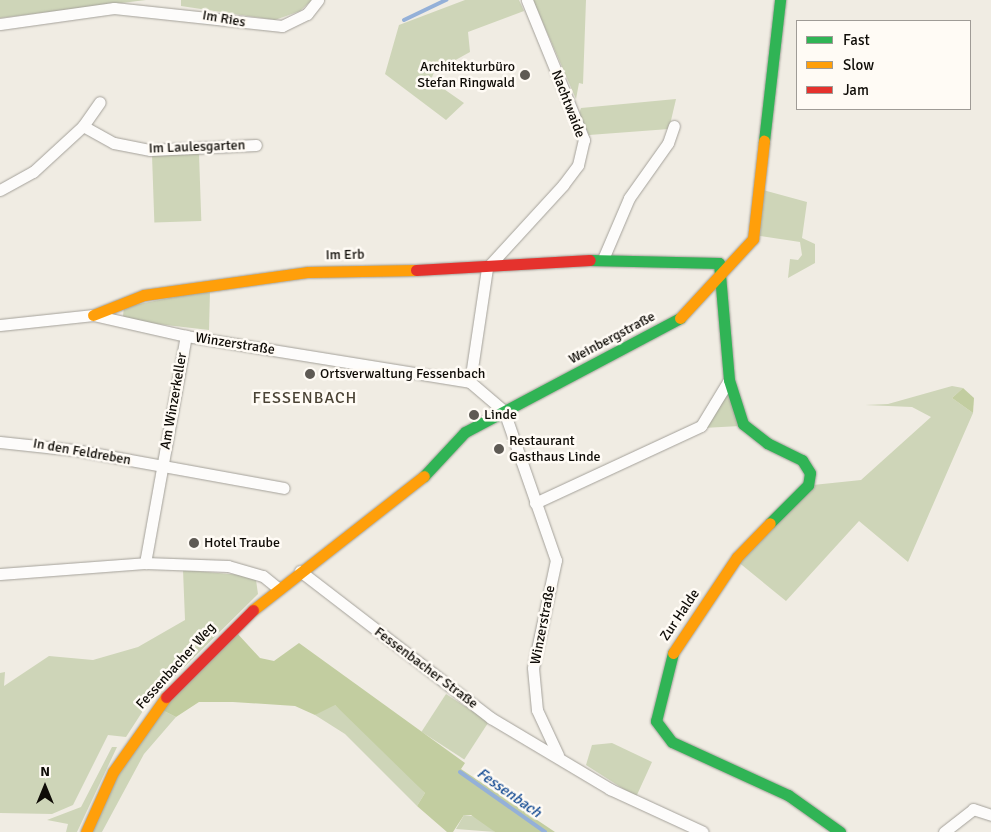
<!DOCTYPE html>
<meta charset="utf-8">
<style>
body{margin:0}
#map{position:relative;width:991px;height:832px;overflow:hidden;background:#f0ece3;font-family:Signika,sans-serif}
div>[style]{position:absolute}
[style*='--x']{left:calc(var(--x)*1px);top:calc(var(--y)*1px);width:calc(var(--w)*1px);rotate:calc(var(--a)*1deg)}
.green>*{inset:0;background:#ced5b8;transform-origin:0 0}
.forest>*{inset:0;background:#c2cda0}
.stream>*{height:4px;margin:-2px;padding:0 2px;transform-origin:2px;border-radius:2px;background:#94b0d8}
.roads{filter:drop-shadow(0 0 1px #a4a19a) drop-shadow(0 0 1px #a4a19a)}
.street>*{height:11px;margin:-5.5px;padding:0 5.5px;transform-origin:5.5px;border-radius:5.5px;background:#fdfcfb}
.fast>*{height:11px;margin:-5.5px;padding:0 5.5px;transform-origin:5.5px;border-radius:5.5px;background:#30b455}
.slow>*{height:11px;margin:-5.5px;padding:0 5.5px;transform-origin:5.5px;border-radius:5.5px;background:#ff9f0a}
.jam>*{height:11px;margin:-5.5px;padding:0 5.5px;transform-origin:5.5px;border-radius:5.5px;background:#e5322d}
.dots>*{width:14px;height:14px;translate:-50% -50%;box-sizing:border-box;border:2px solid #fffbf5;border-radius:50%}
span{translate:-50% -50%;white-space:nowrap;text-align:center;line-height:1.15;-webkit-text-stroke:5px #fffbf5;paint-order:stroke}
.street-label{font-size:14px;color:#0f0c07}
.poi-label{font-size:14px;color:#0f0c07}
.right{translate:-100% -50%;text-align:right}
.left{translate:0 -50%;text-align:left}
.water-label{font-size:15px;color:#144b93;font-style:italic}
.quarter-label{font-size:16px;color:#494234;letter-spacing:1px}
.legend{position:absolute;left:796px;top:20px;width:175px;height:90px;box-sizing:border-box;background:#fffbf5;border:1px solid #9f9b96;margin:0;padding:6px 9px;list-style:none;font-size:15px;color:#0f0c07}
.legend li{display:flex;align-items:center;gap:10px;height:25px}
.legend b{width:25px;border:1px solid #9f9b96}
.north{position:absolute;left:20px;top:762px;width:50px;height:50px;-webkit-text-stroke:4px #fffbf5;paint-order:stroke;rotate:0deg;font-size:14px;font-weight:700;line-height:20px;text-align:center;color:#0f0c07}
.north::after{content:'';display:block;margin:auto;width:18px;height:22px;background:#0f0c07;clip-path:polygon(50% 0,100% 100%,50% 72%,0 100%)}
</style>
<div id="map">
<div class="green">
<i style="clip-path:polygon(0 0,146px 0,0 18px)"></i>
<i style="clip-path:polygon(181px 0,312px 0,300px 11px,275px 20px,181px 6px)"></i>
<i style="clip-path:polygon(465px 0,519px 0,524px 11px,468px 32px,470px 52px,434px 72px,431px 80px,464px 103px,446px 120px,385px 74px,399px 25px)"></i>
<i style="clip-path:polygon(533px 0,586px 0,583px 84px,579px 83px,576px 99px)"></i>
<i style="clip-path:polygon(676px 99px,669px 129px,589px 135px,579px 114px,581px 108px)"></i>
<i style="left:199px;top:154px;width:67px;height:47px;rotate:88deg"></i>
<i style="clip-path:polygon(763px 190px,807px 202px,802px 238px,815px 244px,815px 263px,788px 278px,790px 259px,798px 260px,802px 255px,800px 242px,760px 236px)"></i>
<i style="clip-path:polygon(210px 290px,209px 330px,132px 321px,123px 316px,124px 307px)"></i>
<i style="clip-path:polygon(952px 386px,963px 388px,952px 398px,973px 413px,908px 562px,859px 521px,786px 601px,737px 561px,813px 485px,861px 480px,931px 417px,912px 407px,865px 405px,888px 404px)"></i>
<i style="clip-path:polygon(728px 394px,740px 426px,703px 428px,724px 396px)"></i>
<i style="clip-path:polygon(183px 570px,242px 575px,256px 580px,258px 594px,148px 703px,126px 737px,108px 735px,73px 805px,52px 814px,0 813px,0 673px,5px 672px,4px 686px,49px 656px,93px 660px,138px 647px,185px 620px)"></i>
<i style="left:446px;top:694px;width:51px;height:45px;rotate:33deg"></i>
<i style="clip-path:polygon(327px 705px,335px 705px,376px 740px,425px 793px,417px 806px,345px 734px,315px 715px)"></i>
<i style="clip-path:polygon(160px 709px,176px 717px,144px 754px,102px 832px,91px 832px,109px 788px)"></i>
<i style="clip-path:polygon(612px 743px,652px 762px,636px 797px,586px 765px,592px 745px)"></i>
<i style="clip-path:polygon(112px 747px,117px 747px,77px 832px,66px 832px,68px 824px,47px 820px,81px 807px)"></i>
<i style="clip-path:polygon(464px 815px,479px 817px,495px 832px,456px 829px)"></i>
</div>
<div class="forest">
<i style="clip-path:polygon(963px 388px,974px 398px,973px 413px,952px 398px)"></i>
<i style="clip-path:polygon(236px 632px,260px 658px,274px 661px,299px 643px,465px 763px,461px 769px,555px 832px,495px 832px,471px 815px,464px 815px,453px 832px,447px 832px,417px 806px,425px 793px,335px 705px,315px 715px,295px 706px,233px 702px,199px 702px,176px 717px,160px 709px)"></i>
</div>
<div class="stream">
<i style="--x:404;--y:20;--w:47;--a:-25.5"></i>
<i style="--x:460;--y:772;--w:104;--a:35.2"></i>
</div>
<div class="roads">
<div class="street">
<i style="--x:0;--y:24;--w:115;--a:-8"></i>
<i style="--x:114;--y:8;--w:169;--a:6.1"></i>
<i style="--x:282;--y:26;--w:28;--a:-26"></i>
<i style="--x:307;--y:14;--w:18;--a:-52"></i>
<i style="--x:83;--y:126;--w:35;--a:29"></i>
<i style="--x:114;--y:143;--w:37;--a:11"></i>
<i style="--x:150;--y:150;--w:106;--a:-2.7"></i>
<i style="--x:0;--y:190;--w:38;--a:-29"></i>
<i style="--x:33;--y:172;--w:68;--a:-42.6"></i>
<i style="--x:83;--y:126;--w:29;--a:-55"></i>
<i style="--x:603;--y:259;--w:66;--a:-66.9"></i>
<i style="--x:629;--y:198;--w:67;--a:-54.7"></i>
<i style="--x:668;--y:143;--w:18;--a:-71"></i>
<i style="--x:0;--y:325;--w:94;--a:-6.1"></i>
<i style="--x:93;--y:315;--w:95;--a:12.7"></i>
<i style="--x:186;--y:336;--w:288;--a:9.2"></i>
<i style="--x:470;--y:382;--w:45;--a:40.5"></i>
<i style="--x:504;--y:411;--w:158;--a:70.8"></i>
<i style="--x:556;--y:560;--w:110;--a:102"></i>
<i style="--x:533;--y:668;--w:42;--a:84.6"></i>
<i style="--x:537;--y:710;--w:50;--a:65"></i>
<i style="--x:470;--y:382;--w:115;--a:-81.5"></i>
<i style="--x:487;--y:268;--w:113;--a:-47.5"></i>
<i style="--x:563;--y:185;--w:25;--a:-53"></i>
<i style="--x:578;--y:165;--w:26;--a:-77"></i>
<i style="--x:584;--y:140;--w:151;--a:-112.2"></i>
<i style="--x:0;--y:442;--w:75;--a:6.1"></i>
<i style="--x:75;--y:450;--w:212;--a:10.3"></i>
<i style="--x:535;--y:503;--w:183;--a:-24.9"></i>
<i style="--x:701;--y:426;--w:54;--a:-58.7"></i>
<i style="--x:145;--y:563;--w:231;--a:-79.8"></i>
<i style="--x:300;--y:571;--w:241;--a:37.6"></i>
<i style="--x:491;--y:718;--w:139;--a:30.8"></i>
<i style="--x:610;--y:789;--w:102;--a:24.8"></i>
<i style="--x:0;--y:574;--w:145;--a:-4.3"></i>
<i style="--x:145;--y:563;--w:83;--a:2.1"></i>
<i style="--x:228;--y:566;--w:36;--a:16"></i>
<i style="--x:263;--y:576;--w:19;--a:39"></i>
<i style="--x:944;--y:832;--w:37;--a:-38"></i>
<i style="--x:973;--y:809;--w:19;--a:18"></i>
</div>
<div class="fast">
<i style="--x:764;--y:141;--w:142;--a:-83.5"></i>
<i style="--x:590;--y:260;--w:129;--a:1.3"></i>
<i style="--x:719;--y:263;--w:117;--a:85.1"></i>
<i style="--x:729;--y:380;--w:46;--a:72.3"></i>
<i style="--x:743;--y:424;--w:31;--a:38"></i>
<i style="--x:767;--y:443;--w:39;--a:26"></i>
<i style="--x:802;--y:460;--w:15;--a:58"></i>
<i style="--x:810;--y:473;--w:12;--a:99"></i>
<i style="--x:808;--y:485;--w:54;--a:135"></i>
<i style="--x:424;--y:476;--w:60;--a:-47"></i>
<i style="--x:465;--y:432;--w:243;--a:-27.9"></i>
<i style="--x:673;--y:653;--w:70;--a:104"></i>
<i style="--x:656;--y:721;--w:26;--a:53"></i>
<i style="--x:672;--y:742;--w:128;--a:24.6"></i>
<i style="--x:788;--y:795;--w:64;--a:35.4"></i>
</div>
<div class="slow">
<i style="--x:93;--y:315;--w:55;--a:-21.4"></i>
<i style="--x:144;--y:295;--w:166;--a:-8"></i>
<i style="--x:308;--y:272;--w:108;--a:-1.1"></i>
<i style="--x:680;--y:318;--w:108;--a:-47.3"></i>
<i style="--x:753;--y:239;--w:99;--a:-83.6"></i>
<i style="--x:253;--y:610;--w:217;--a:-38.1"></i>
<i style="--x:673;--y:653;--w:115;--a:-56.3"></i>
<i style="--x:737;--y:557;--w:47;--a:-45.9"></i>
<i style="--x:86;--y:832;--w:66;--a:-65.8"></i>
<i style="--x:113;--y:772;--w:92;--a:-54.8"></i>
</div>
<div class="jam">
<i style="--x:416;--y:270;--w:174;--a:-3.3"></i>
<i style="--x:166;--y:697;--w:123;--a:-45"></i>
</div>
</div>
<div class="dots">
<i style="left:525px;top:75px;background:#5e5a54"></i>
<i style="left:310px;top:374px;background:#5e5a54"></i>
<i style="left:474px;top:415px;background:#5e5a54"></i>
<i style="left:499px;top:449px;background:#5e5a54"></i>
<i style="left:194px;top:543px;background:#5e5a54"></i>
</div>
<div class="street-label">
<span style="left:224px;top:19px;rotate:10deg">Im Ries</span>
<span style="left:568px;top:104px;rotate:69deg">Nachtwaide</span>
<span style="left:197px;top:147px;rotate:-2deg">Im Laulesgarten</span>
<span style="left:345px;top:255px;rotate:-1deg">Im Erb</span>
<span style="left:612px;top:338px;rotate:-28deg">Weinbergstraße</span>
<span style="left:235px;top:344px;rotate:9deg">Winzerstraße</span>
<span style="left:174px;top:401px;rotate:-80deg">Am Winzerkeller</span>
<span style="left:82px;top:452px;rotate:10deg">In den Feldreben</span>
<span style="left:680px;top:615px;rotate:-56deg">Zur Halde</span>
<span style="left:543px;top:625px;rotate:-79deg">Winzerstraße</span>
<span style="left:176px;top:666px;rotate:-48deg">Fessenbacher Weg</span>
<span style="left:426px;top:668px;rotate:37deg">Fessenbacher Straße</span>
</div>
<div class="poi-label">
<span class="right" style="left:515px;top:75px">Architekturbüro<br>Stefan Ringwald</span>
<span class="left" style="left:320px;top:374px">Ortsverwaltung Fessenbach</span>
<span class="left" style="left:484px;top:415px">Linde</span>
<span class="left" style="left:509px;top:449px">Restaurant<br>Gasthaus Linde</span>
<span class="left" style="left:204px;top:543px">Hotel Traube</span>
</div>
<div class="water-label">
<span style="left:509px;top:793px;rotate:35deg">Fessenbach</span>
</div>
<div class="quarter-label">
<span style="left:305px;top:398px">FESSENBACH</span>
</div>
<ul class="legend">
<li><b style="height:6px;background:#30b455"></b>Fast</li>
<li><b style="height:6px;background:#ff9f0a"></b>Slow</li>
<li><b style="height:6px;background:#e5322d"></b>Jam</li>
</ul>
<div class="north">N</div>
</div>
